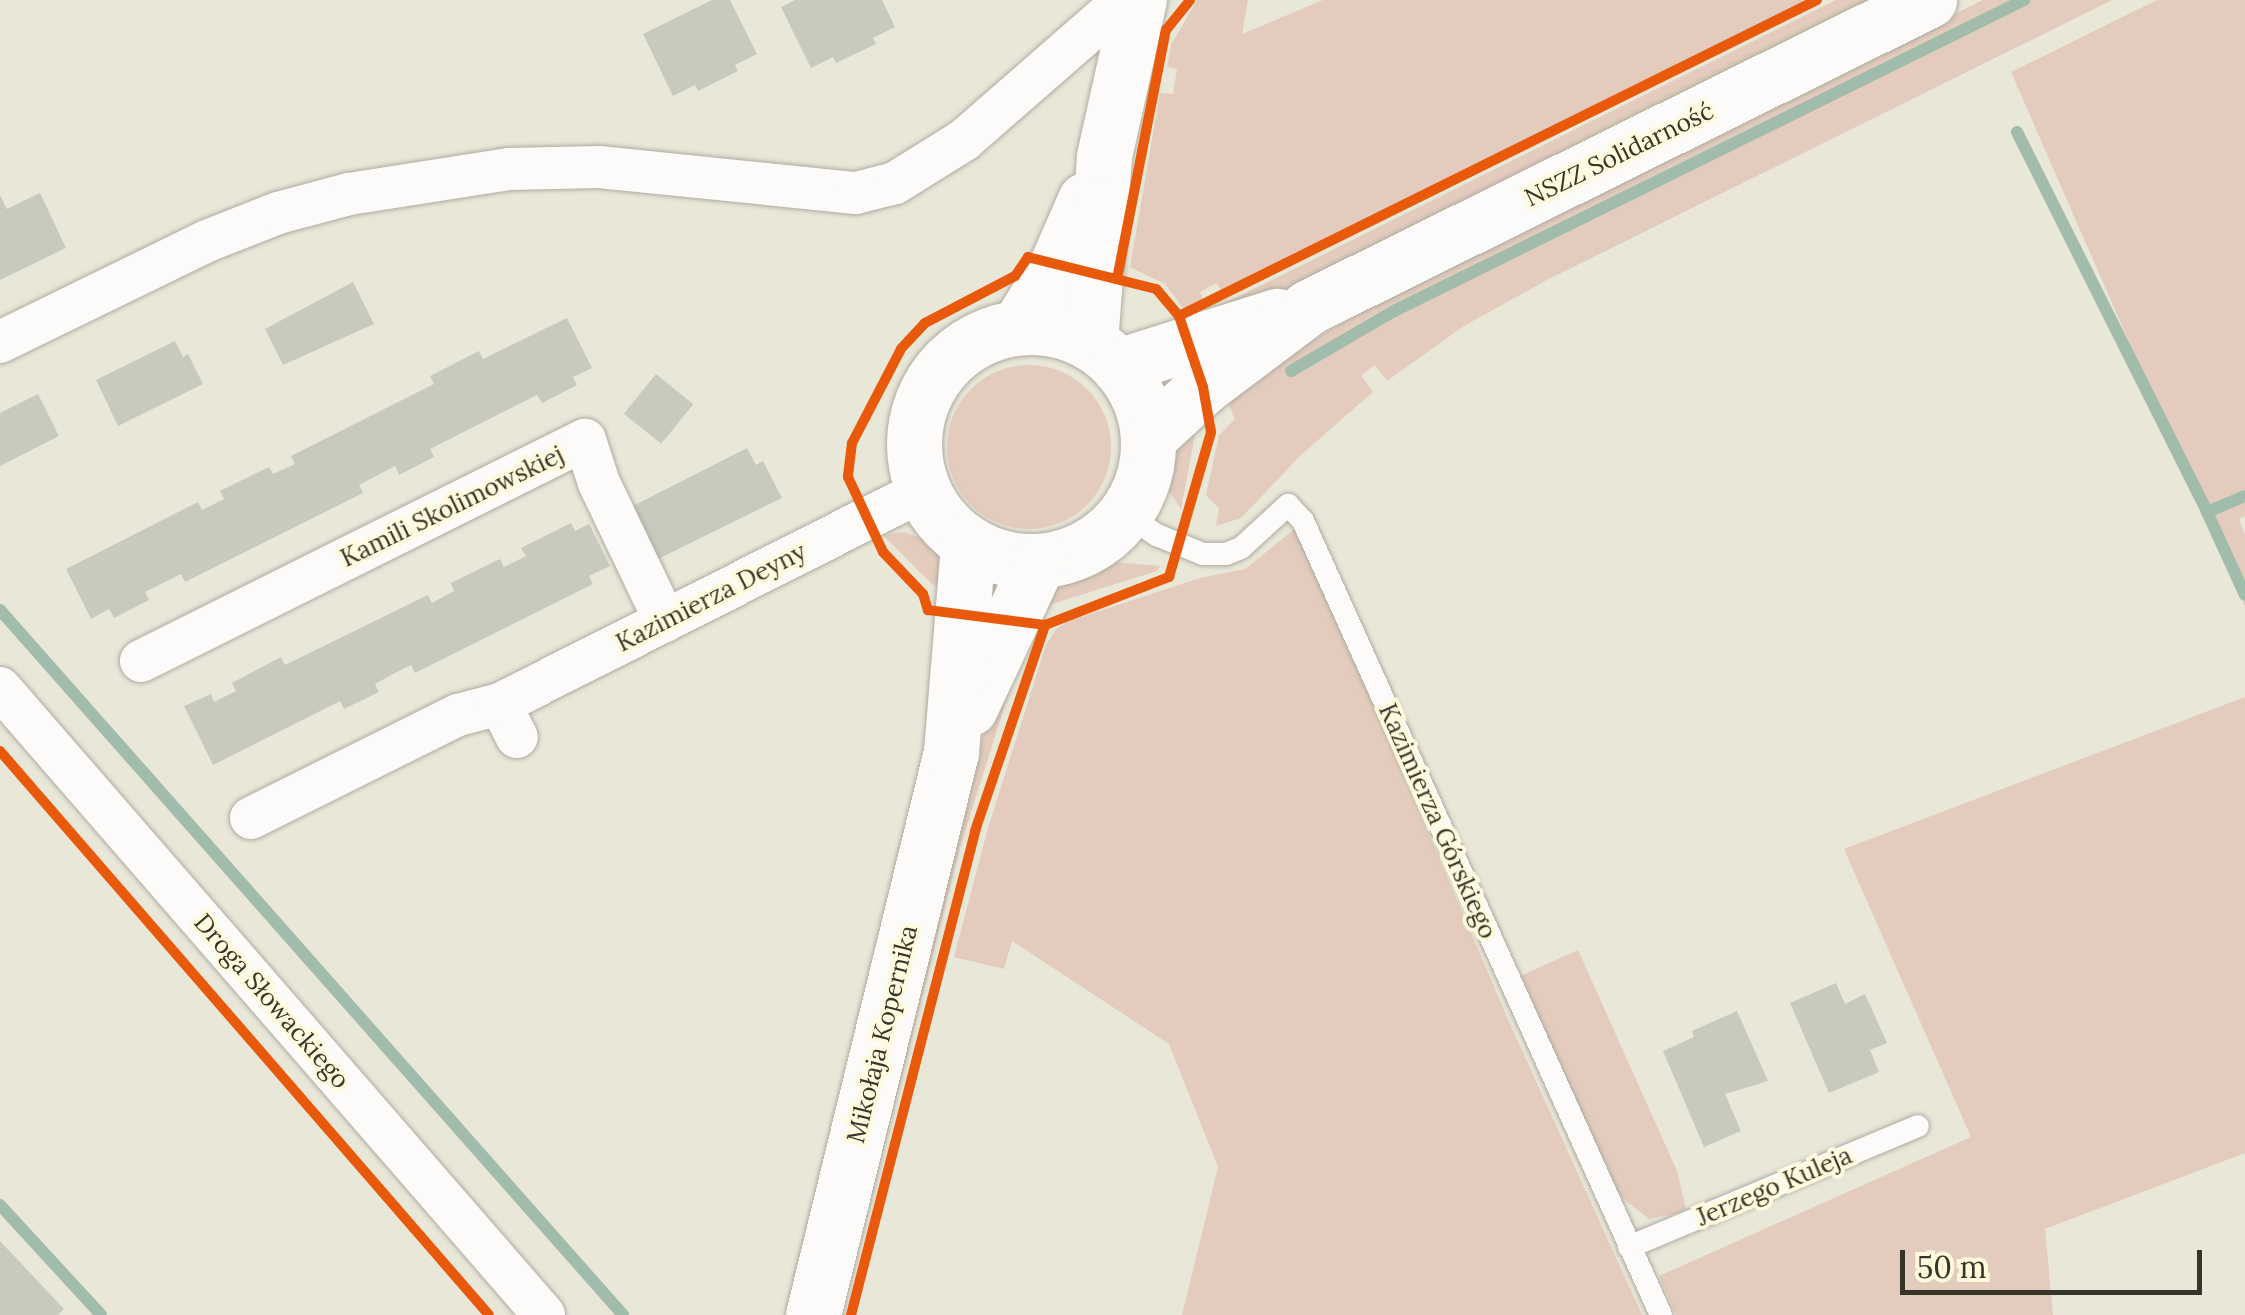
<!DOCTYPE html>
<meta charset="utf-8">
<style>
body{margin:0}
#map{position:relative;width:2245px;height:1315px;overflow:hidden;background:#e9e7d8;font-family:Lora,serif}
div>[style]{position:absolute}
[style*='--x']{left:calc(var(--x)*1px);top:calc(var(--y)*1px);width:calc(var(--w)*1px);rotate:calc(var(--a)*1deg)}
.green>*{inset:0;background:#e3ccbe}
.round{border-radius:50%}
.stream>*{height:12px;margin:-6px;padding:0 6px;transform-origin:6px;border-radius:6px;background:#a1bcaa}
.building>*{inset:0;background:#c8cabe;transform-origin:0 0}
.roads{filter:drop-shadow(0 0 2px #aeaca0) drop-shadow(0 0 2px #aeaca0)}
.lane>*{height:22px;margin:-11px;padding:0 11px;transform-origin:11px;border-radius:11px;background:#fcfbf9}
.street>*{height:42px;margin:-21px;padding:0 21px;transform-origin:21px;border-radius:21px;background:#fcfbf9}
.secondary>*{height:55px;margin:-27.5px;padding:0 27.5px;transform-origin:27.5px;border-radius:27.5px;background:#fcfbf9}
.secondary>.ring{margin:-27.5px;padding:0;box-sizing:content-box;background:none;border:55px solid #fcfbf9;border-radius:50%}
.cycleway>*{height:10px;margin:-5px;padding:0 5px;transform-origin:5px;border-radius:5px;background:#e8590c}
span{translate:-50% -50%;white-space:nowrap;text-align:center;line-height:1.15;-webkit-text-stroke:8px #fffadd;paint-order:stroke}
.street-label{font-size:25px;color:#37352a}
.scale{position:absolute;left:1900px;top:1250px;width:302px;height:45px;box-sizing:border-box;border:5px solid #37352a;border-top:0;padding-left:12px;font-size:30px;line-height:35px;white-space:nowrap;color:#37352a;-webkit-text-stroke:8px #fffadd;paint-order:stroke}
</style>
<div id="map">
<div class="green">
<i style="clip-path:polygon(1197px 0,1248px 0,1242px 34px,1323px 0,1806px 0,1221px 290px,1216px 283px,1200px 292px,1203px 299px,1184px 309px,1165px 284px,1130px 267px,1160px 93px,1173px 94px,1177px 69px,1167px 67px,1171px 45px)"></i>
<i style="clip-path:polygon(1836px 0,1873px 0,1302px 283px,1192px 328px,1189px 321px)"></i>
<i style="clip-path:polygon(1983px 0,2112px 0,1545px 281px,1464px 326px,1387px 381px,1375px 365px,1361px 375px,1373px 392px,1301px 455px,1241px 518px,1216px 526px,1219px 508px,1206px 495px,1219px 435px,1235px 419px,1223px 392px,1412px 283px)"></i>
<i style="clip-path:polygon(2157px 0,2245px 0,2245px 516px,2239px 519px,2245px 535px,2245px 607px,2011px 72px)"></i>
<i class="round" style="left:947px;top:365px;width:164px;height:164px"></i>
<i style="clip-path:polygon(1195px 428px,1195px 435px,1181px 509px,1164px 484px,1171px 450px)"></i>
<i style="clip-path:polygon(1297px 527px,1510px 1024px,1642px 1315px,1182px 1315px,1218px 1167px,1169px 1044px,1012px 941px,1004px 969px,954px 957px,988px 828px,1046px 645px,1056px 629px,1069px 621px,1200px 578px,1245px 569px)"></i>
<i style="clip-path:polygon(905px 532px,934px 543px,941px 552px,945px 590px,932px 584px,883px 535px)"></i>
<i style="clip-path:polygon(1101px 561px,1160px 566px,1157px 571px,1033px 610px,1049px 584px)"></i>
<i style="clip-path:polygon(1023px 647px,960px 848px,841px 1315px,831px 1315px,949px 844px,989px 718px)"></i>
<i style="clip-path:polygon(2245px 697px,2245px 1153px,2045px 1229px,2053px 1315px,1676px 1315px,1659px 1276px,1971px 1137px,1844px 849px)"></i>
<i style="clip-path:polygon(1578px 950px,1677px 1171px,1686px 1209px,1675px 1214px,1649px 1219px,1620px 1196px,1518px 977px)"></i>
</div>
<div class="stream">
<i style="--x:2017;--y:132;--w:425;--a:63.4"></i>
<i style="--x:1291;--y:371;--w:119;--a:-30.2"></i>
<i style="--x:1394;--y:311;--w:703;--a:-26.27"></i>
<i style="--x:2245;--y:496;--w:41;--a:157.2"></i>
<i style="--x:2207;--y:512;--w:91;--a:65.4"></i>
<i style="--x:0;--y:610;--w:941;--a:48.53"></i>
<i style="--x:0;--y:1205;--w:149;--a:47.4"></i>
</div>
<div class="building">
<i style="clip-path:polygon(712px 0,730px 0,757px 54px,735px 65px,738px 71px,698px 91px,695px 85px,673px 96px,643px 34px)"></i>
<i style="clip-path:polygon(795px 0,882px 0,895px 27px,873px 38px,876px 44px,836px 63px,833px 57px,811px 68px,781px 7px)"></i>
<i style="clip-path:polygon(40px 193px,66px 248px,0 280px,0 195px,7px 209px)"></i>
<i style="clip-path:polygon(353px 282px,374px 324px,283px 365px,265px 329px)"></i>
<i style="clip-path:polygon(567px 318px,592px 368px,573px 377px,577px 385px,542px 403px,537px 395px,519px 404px,430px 449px,434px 457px,399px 475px,395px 466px,359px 485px,363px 493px,185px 582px,181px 574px,145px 592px,149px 600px,114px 618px,109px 609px,91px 619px,66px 569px,198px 502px,202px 510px,224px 499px,220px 491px,269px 467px,273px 474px,295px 464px,291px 456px,434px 384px,430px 376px,479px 351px,483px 359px)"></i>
<i style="clip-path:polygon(175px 341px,183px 357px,188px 354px,203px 384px,118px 426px,96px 380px)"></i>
<i style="left:656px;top:374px;width:48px;height:51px;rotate:39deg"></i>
<i style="clip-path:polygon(38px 394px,59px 436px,0 466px,0 413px)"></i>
<i style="clip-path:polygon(747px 448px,756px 465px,763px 461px,782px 498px,656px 560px,629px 508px)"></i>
<i style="clip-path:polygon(571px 523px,575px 531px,589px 524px,610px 566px,589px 576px,593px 584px,415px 673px,411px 665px,393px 674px,375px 684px,379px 692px,344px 709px,340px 701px,213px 765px,184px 706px,211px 694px,214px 702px,236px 691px,232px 683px,281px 657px,285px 665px,428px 595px,432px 603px,454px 591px,451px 583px,500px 559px,504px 567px,526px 556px,521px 548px)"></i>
<i style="clip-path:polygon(1836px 983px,1845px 1004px,1865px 994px,1887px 1043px,1870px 1050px,1879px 1072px,1829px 1093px,1790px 1003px)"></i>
<i style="clip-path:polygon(1737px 1011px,1768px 1081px,1725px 1094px,1741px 1131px,1704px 1147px,1663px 1051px,1694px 1037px,1692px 1031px)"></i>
<i style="clip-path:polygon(0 1241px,64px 1309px,58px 1315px,0 1315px)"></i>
</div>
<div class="roads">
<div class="lane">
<i style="--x:1125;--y:513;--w:39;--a:35"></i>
<i style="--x:1157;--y:535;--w:50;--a:22.4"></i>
<i style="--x:1203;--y:554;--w:23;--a:0"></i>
<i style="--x:1226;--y:554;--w:16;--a:-22"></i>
<i style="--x:1241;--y:548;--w:64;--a:-42.5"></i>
<i style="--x:1288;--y:505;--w:22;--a:47"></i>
<i style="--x:1303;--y:521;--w:871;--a:65.73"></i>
<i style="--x:1629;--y:1247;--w:313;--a:-22.7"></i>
</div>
<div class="street">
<i style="--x:0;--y:342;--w:230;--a:-26"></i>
<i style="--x:207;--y:241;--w:76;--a:-21.5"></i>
<i style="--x:278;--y:213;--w:73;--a:-15"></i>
<i style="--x:349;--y:194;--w:162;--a:-8.9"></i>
<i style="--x:509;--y:169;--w:90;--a:-1.3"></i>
<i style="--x:599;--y:167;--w:258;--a:5.8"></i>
<i style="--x:856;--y:193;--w:40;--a:-14.4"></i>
<i style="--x:895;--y:183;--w:81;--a:-31.9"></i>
<i style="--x:964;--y:140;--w:187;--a:-41.1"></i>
<i style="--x:1105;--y:17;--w:30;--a:2"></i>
<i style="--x:141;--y:661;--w:496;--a:-26.5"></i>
<i style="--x:585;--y:440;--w:45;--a:72"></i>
<i style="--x:599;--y:483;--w:153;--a:64.4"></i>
<i style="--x:0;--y:688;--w:830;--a:49.05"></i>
<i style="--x:500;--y:704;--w:37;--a:63"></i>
<i style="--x:251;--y:818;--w:231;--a:-26.5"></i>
<i style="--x:458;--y:715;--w:43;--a:-14.7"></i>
<i style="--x:500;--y:704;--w:473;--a:-26.8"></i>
</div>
<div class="secondary">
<i class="ring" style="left:914px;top:327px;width:179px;height:179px"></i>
<i style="--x:1018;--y:327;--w:74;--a:-58.2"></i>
<i style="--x:1057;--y:264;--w:70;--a:-66.4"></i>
<i style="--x:1090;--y:343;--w:188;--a:-85.7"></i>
<i style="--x:1104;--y:156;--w:160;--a:-77.4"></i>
<i style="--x:1118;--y:366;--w:167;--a:-17.5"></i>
<i style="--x:1148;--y:438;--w:75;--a:-42.8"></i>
<i style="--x:1203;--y:387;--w:133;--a:-37"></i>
<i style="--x:1309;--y:307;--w:692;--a:-26.34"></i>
<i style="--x:970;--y:708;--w:161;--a:-65"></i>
<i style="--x:813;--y:1315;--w:580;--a:-76.23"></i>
<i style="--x:951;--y:752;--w:208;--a:-85.3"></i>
</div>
</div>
<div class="cycleway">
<i style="--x:1117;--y:279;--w:254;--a:-78.9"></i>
<i style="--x:1166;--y:30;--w:38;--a:-51"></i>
<i style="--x:1179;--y:316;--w:712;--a:-26.35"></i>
<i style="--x:0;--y:751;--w:746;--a:49.07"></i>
<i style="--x:851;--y:1315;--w:500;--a:-75.6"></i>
<i style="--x:975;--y:831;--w:218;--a:-71.2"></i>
<i style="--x:1045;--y:625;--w:133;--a:-21.2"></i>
<i style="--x:1169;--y:577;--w:151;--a:-73.8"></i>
<i style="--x:1211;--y:432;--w:46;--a:-100.1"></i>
<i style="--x:1203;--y:387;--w:75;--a:-108.7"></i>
<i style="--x:1179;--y:316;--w:35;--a:-130"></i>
<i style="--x:1156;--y:289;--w:132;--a:-166"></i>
<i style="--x:1028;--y:257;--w:23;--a:124"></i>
<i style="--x:1015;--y:276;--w:102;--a:152.4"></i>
<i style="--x:925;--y:323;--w:35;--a:133"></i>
<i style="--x:901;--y:349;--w:106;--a:117.5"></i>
<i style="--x:852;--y:443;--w:34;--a:97"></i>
<i style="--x:848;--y:477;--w:83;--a:65"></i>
<i style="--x:883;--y:552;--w:58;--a:46.4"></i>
<i style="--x:923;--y:594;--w:17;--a:73"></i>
<i style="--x:928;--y:610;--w:118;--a:7.3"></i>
</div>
<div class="street-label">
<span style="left:1619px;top:154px;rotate:-26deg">NSZZ Solidarność</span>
<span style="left:452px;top:506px;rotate:-26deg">Kamili Skolimowskiej</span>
<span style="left:711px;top:597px;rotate:-27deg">Kazimierza Deyny</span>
<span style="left:1438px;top:821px;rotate:66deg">Kazimierza Górskiego</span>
<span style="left:272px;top:1001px;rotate:49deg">Droga Słowackiego</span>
<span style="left:882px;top:1034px;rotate:-76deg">Mikołaja Kopernika</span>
<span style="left:1774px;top:1186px;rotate:-23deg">Jerzego Kuleja</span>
</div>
<div class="scale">50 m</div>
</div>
